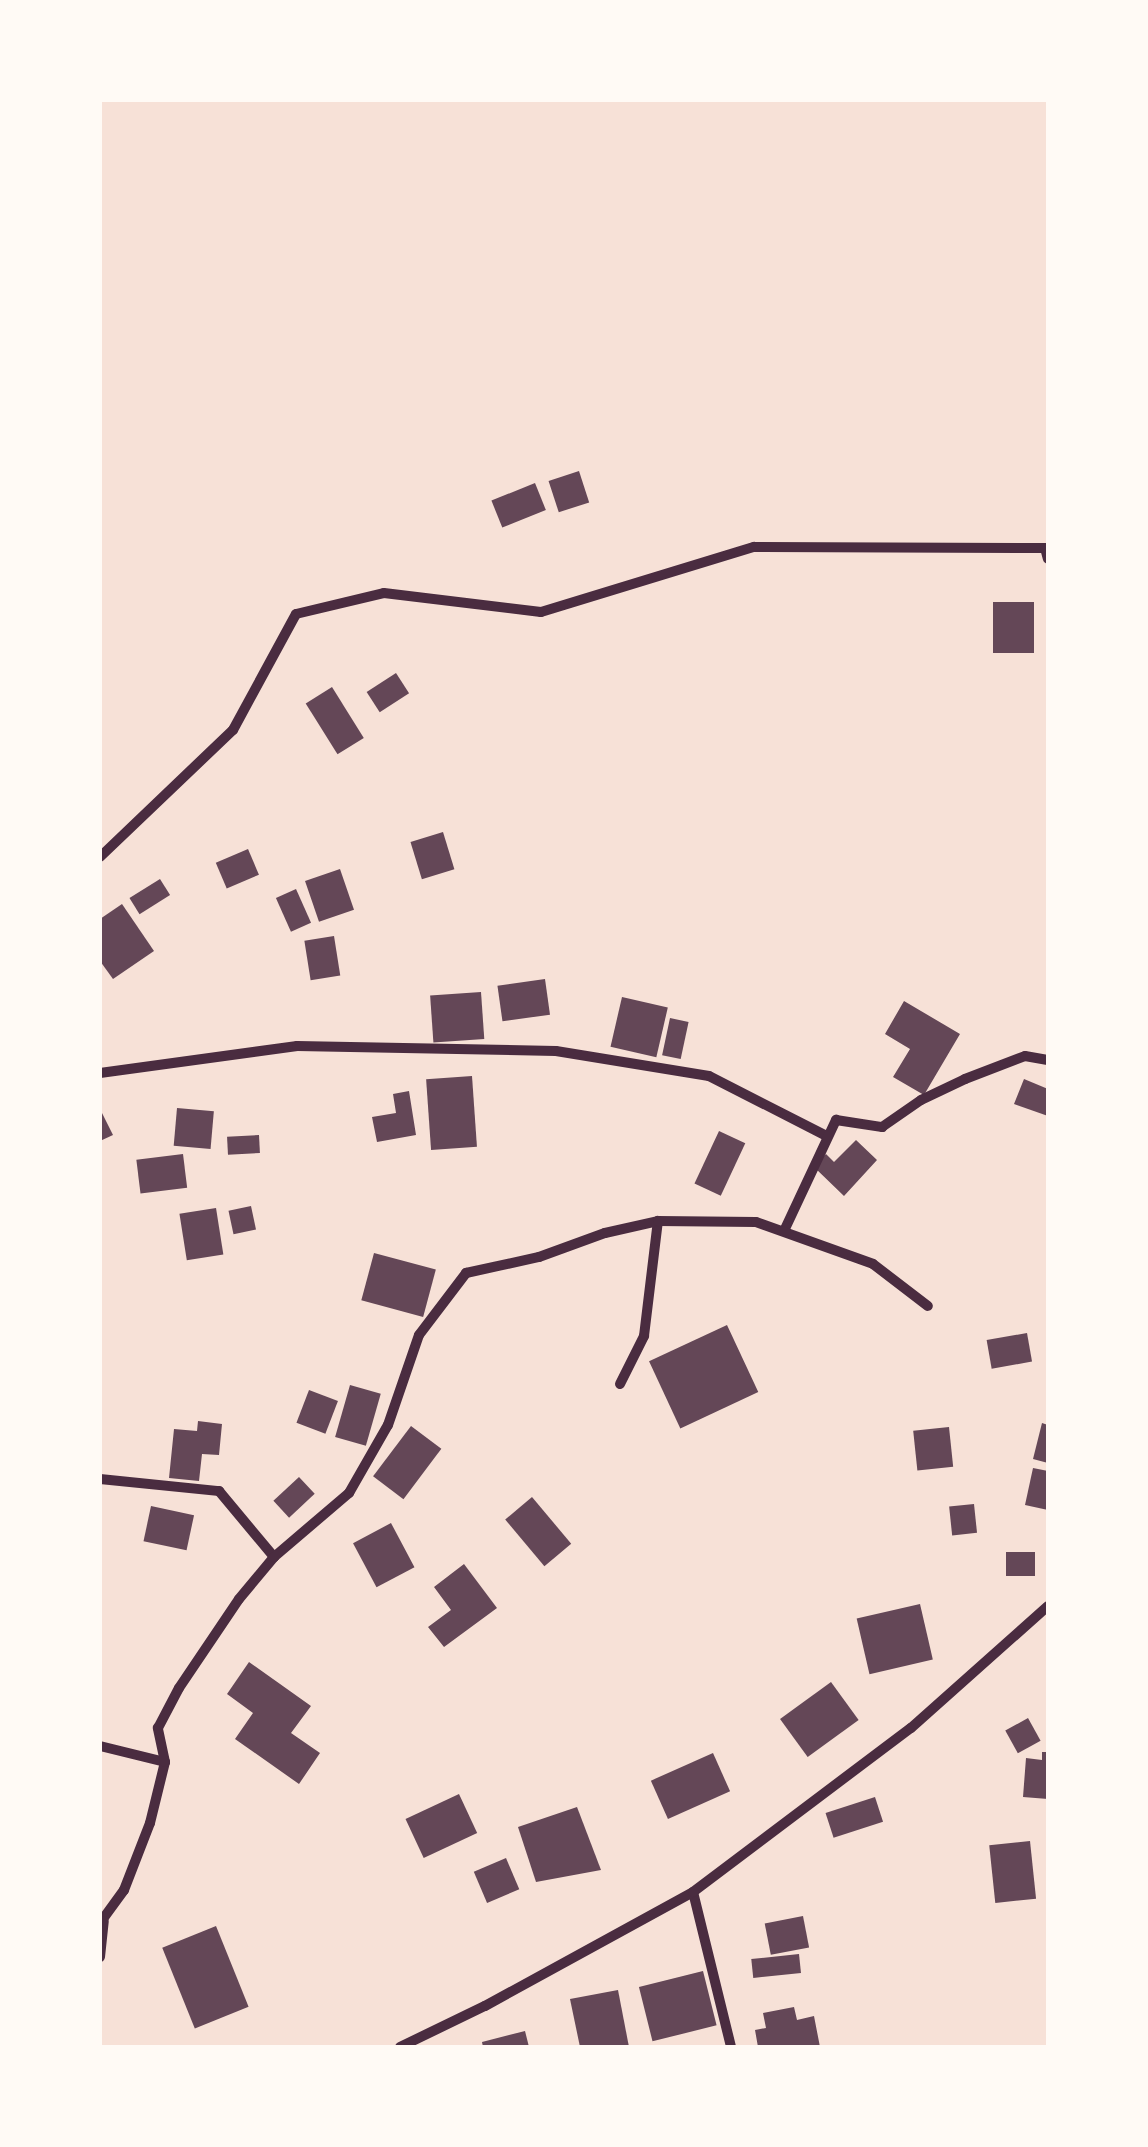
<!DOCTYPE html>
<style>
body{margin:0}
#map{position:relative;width:1148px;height:2147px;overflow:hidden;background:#f7e1d7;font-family:"Asap Condensed",sans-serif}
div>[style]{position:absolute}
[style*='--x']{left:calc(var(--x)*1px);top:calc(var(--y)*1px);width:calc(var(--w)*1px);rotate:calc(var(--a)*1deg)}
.building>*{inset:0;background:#644757;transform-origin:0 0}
.minor>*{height:10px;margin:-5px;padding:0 5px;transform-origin:5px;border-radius:5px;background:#4a2c40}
span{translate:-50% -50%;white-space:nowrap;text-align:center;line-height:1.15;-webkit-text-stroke:9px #fffaf5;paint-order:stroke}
.frame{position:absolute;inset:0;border:102px solid #fffaf5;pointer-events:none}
</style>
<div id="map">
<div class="building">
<i style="left:579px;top:471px;width:33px;height:32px;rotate:72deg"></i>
<i style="left:535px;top:483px;width:29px;height:47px;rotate:68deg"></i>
<i style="left:993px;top:602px;width:41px;height:51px"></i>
<i style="left:396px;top:673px;width:24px;height:35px;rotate:57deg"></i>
<i style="left:332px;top:687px;width:60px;height:31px;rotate:58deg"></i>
<i style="left:443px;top:832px;width:39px;height:34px;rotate:73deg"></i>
<i style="left:248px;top:849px;width:28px;height:35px;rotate:67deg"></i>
<i style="left:340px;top:869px;width:43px;height:37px;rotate:71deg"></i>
<i style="left:160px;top:879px;width:19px;height:36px;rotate:58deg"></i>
<i style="left:296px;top:889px;width:37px;height:22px;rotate:66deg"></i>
<i style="clip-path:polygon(122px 904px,154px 951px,113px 979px,100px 961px,100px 919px)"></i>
<i style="left:334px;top:936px;width:40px;height:30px;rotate:81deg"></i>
<i style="left:545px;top:979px;width:36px;height:48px;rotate:82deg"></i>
<i style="left:481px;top:992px;width:47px;height:51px;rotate:86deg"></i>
<i style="left:622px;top:997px;width:47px;height:51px;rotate:13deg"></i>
<i style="clip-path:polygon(904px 1001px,960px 1034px,924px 1095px,893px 1077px,910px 1049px,885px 1034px)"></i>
<i style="left:670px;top:1018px;width:19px;height:38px;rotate:12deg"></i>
<i style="left:472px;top:1076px;width:71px;height:46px;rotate:86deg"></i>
<i style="clip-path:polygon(1024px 1079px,1048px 1089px,1048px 1116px,1014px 1104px)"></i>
<i style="clip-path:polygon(409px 1091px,416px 1135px,377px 1142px,372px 1117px,396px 1113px,393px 1094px)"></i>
<i style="left:177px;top:1108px;width:37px;height:38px;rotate:5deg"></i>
<i style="clip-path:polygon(100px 1109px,113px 1135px,100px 1141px)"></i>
<i style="left:719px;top:1131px;width:29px;height:58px;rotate:25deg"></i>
<i style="left:259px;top:1135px;width:18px;height:32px;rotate:87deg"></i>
<i style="clip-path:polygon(856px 1140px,877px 1160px,844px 1196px,814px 1167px,826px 1154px,834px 1162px)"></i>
<i style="left:183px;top:1154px;width:34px;height:47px;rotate:83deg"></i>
<i style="left:251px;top:1206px;width:24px;height:23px;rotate:78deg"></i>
<i style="left:216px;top:1208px;width:47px;height:37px;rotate:81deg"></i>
<i style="left:374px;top:1253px;width:64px;height:49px;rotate:15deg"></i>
<i style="left:727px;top:1325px;width:74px;height:86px;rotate:65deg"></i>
<i style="left:1027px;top:1333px;width:29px;height:41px;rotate:80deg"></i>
<i style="left:350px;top:1385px;width:32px;height:54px;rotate:16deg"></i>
<i style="left:309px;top:1390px;width:31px;height:35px;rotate:21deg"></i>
<i style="clip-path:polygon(198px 1421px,222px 1424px,219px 1455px,202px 1454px,199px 1481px,169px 1478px,174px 1429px,197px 1431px)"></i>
<i style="clip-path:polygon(1042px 1423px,1048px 1425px,1048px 1463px,1033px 1459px)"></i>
<i style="left:411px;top:1426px;width:38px;height:63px;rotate:37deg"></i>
<i style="left:949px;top:1427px;width:40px;height:36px;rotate:84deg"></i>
<i style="clip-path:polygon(1033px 1468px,1048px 1471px,1048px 1510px,1025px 1505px)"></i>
<i style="left:299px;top:1477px;width:23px;height:35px;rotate:47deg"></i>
<i style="left:532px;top:1497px;width:61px;height:35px;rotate:50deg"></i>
<i style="left:974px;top:1504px;width:29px;height:25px;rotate:84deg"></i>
<i style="left:151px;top:1506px;width:44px;height:36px;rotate:12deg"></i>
<i style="left:391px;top:1523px;width:50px;height:43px;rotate:62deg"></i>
<i style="left:1006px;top:1552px;width:29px;height:24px"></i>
<i style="clip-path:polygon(464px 1564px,497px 1608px,444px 1647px,428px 1627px,451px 1610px,434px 1587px)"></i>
<i style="left:920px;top:1604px;width:57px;height:65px;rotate:77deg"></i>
<i style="clip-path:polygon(249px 1662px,311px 1706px,291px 1733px,320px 1753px,299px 1784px,235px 1739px,253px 1713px,227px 1694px)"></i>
<i style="left:831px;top:1682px;width:47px;height:63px;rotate:54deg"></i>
<i style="left:1028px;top:1718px;width:26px;height:26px;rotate:61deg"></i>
<i style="clip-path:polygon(1042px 1752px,1048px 1752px,1048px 1799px,1023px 1797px,1026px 1758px,1042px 1760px)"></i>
<i style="left:713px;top:1753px;width:42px;height:68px;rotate:66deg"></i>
<i style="left:459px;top:1794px;width:43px;height:59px;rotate:65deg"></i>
<i style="left:875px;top:1797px;width:26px;height:52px;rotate:72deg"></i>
<i style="clip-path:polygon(577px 1807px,601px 1870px,536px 1882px,518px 1827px)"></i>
<i style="left:1030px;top:1841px;width:58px;height:41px;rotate:84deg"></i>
<i style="left:506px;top:1858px;width:34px;height:35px;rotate:67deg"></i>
<i style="left:803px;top:1916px;width:32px;height:39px;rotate:79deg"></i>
<i style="left:216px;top:1926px;width:87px;height:58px;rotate:68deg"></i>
<i style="left:799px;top:1954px;width:19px;height:48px;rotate:84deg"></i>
<i style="left:703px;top:1971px;width:56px;height:66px;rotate:76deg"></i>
<i style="clip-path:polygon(618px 1990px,629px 2047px,580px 2047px,570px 1999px)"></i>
<i style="clip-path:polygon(794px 2007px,797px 2020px,814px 2016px,820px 2047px,758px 2047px,755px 2030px,766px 2028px,763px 2013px)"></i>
<i style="clip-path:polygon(525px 2031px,529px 2047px,483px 2047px,482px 2042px)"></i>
</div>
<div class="minor">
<i style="--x:100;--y:857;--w:184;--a:-43.7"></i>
<i style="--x:233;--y:730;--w:132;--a:-61.5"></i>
<i style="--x:296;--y:614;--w:90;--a:-13.4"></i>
<i style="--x:384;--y:593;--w:158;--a:6.9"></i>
<i style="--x:541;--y:612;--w:223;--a:-17"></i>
<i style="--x:754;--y:547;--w:291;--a:0.2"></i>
<i style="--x:1045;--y:548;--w:11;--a:75"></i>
<i style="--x:100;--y:1073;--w:199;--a:-7.8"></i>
<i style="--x:297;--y:1046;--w:259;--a:1.1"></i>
<i style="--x:556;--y:1051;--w:155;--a:9.3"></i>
<i style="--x:709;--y:1076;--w:132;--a:27"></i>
<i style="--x:784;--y:1231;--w:123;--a:-64.9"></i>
<i style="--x:836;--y:1120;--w:47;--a:8.7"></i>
<i style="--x:882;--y:1127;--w:47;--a:-34.7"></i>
<i style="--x:921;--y:1100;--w:49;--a:-25.5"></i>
<i style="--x:965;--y:1079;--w:64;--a:-21"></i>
<i style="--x:1025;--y:1056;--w:23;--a:10"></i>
<i style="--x:620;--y:1384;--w:54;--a:-63.4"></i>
<i style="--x:644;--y:1336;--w:116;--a:-83.1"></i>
<i style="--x:100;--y:1479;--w:120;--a:5.8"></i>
<i style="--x:219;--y:1491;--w:86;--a:50.2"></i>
<i style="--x:100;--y:1746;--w:67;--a:13.8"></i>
<i style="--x:165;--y:1762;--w:63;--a:103.8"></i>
<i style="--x:150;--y:1823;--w:72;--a:111.2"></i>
<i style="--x:124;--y:1890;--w:41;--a:126"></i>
<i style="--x:165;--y:1762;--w:35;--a:-102"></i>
<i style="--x:158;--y:1728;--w:45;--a:-62.3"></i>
<i style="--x:179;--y:1688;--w:107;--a:-56"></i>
<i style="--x:239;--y:1599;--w:55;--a:-50.2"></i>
<i style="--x:274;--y:1557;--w:99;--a:-40.5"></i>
<i style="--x:349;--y:1493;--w:78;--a:-60.2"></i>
<i style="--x:388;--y:1425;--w:95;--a:-71"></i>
<i style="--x:419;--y:1335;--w:78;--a:-52.8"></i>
<i style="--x:466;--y:1273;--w:75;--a:-12.4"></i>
<i style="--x:539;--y:1257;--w:70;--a:-20"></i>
<i style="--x:605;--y:1233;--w:54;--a:-12.8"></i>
<i style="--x:658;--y:1221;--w:98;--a:0.6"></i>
<i style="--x:756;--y:1222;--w:124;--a:19.7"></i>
<i style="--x:873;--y:1264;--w:69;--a:37.4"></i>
<i style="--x:693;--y:1892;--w:160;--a:76.2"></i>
<i style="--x:100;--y:1957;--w:36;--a:-84"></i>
<i style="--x:400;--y:2047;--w:94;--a:-25.8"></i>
<i style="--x:485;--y:2006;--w:237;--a:-28.7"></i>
<i style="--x:693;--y:1892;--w:273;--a:-37"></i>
<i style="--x:911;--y:1728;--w:183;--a:-41.7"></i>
</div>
<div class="frame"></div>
</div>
